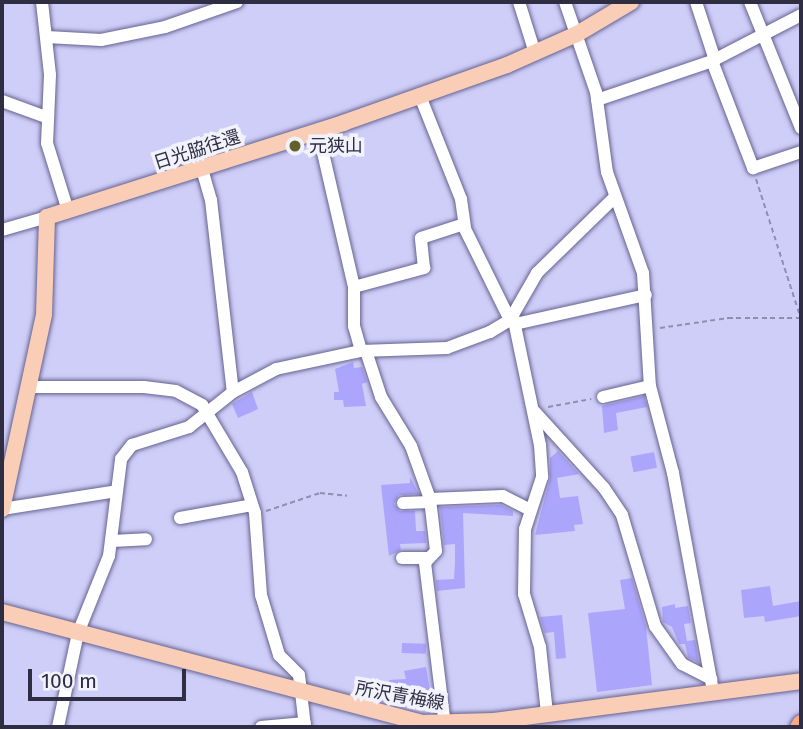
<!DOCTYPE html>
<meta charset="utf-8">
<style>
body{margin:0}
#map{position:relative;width:803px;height:729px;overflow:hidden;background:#cfcef8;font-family:"Fira Sans","Noto Sans JP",sans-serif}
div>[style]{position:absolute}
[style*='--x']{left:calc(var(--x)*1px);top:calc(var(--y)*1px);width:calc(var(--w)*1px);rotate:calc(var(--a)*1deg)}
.building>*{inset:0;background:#aca5fc;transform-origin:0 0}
.path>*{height:2px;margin-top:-1px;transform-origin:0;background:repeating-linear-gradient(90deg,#8f8eb0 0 5px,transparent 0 8.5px)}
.roads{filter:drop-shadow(0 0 2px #666291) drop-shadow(0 0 2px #666291)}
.minor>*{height:12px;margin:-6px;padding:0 6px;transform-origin:6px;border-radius:6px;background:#fff}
.major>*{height:16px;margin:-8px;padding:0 8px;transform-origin:8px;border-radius:8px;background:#facdb6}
.highway>*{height:19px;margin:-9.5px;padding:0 9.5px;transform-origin:9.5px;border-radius:9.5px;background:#f7ab85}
.dots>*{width:19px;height:19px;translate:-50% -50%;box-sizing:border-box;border:4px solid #f2f2fd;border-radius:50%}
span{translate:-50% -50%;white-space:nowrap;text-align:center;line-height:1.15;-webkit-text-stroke:7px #f2f2fd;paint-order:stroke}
.poi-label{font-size:18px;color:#2f2d42}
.left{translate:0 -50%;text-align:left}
.street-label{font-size:18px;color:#2f2d42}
.frame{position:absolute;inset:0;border:4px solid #2f2d42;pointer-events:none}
.scale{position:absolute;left:28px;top:669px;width:158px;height:32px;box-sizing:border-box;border:4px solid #2f2d42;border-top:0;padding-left:9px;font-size:21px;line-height:24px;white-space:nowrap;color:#2f2d42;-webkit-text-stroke:5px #f2f2fd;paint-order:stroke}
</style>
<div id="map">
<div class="building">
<i style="clip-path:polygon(353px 362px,354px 368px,362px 367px,367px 382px,362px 384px,366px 406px,344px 407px,343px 400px,334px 400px,334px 392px,339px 392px,335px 369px)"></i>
<i style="clip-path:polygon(252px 392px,258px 409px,238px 418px,232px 404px)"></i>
<i style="clip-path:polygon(644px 396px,647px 407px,616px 413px,618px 430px,604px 433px,602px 406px)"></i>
<i style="clip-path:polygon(558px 451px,579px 474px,557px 478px,560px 498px,578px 496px,583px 524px,574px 525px,575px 531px,535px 535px,550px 479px,550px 458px)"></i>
<i style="left:654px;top:452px;width:16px;height:24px;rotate:79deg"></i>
<i style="clip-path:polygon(410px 477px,419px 494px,399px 495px,394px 504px,400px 511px,415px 511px,416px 531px,425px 531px,426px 543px,400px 544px,401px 550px,389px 556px,381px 485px,410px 483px)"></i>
<i style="clip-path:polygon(501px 505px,513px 511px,513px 516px,463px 513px,465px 588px,437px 591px,436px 580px,454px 579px,455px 563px,455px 544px,444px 545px,440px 507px)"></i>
<i style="clip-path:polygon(632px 578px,646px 627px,652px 685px,597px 692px,588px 613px,625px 609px,620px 580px)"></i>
<i style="clip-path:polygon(770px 586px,773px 606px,801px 601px,801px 616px,765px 622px,764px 616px,744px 618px,741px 590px)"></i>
<i style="clip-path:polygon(675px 604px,675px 608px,688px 606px,691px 623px,684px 624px,687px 641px,695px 640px,699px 663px,688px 657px,685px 644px,679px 644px,672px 627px,663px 622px,662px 607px)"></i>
<i style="clip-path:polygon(562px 615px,566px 658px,556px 659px,554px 632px,545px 633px,540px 617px)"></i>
<i style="left:402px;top:643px;width:24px;height:10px;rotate:2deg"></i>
<i style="clip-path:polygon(426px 667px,430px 690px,396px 697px,389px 680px,406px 679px,404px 671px)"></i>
</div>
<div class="path">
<i style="--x:756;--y:179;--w:147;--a:72.2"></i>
<i style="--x:660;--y:328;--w:69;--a:-8.4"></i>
<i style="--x:728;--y:318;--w:72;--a:0"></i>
<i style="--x:548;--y:407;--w:44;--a:-10.5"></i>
<i style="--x:266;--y:511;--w:57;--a:-18.4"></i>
<i style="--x:320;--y:493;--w:27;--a:6"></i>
</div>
<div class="roads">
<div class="minor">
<i style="--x:42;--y:2;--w:73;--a:83.7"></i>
<i style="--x:50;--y:75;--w:68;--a:92.5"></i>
<i style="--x:47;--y:143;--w:71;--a:72.8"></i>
<i style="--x:519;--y:2;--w:53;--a:72.6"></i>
<i style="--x:565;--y:2;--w:95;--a:71"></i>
<i style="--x:596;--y:92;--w:81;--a:82.2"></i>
<i style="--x:607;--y:172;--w:107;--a:70.4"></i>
<i style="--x:643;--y:273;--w:113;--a:86.5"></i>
<i style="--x:650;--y:386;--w:90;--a:75.2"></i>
<i style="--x:673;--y:473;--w:223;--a:79.6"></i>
<i style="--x:696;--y:2;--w:61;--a:71.9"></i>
<i style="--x:750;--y:2;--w:136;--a:68"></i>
<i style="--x:47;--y:37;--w:54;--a:3.2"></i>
<i style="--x:101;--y:40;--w:65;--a:-11.5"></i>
<i style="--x:165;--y:27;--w:76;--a:-19.1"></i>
<i style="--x:712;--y:61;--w:115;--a:69"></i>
<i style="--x:753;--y:168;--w:51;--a:-18.4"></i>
<i style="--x:420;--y:96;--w:111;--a:68.3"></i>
<i style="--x:461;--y:199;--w:30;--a:82"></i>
<i style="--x:465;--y:229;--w:102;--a:63.7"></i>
<i style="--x:597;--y:100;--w:121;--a:-18.7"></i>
<i style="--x:712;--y:61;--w:100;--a:-27.3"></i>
<i style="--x:2;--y:101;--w:47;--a:20"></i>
<i style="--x:318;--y:131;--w:160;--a:77"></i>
<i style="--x:354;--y:287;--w:73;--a:-15.2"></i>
<i style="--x:424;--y:268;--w:30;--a:-96"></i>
<i style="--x:421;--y:238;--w:45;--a:-18"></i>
<i style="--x:202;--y:169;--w:32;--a:74"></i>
<i style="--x:211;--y:200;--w:193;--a:83.5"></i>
<i style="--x:2;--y:230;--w:47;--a:-16.1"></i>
<i style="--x:354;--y:287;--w:39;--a:90"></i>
<i style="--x:354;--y:326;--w:26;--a:74"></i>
<i style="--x:513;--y:316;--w:132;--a:78.2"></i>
<i style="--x:540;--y:445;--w:32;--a:86"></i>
<i style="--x:542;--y:477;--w:55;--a:108.1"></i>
<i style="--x:525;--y:529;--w:65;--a:90.9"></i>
<i style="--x:524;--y:594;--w:55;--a:73.2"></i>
<i style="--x:540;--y:647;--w:67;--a:84"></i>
<i style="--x:515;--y:324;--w:134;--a:-12.5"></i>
<i style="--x:366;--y:351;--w:48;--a:71.9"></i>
<i style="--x:381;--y:397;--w:57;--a:58.5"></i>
<i style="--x:411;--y:446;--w:56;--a:70.3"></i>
<i style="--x:430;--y:499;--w:52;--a:83.4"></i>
<i style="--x:436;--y:551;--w:16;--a:133"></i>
<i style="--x:425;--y:563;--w:163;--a:83"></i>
<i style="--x:31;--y:387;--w:113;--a:0"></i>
<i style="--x:144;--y:387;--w:32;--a:7"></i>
<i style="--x:176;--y:391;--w:30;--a:28"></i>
<i style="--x:202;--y:405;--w:78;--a:59.2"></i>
<i style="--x:242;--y:472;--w:43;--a:72.4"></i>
<i style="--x:255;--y:513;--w:82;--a:85.8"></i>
<i style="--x:261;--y:595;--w:63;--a:73.3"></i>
<i style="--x:279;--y:655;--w:28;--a:45"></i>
<i style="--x:299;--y:675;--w:52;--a:83.4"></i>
<i style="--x:603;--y:397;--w:48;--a:-13.2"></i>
<i style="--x:534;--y:411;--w:104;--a:47.7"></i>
<i style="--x:604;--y:488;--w:32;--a:56"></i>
<i style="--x:622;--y:515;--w:116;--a:73.4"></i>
<i style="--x:655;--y:626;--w:47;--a:54.6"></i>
<i style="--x:682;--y:664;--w:33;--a:27"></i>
<i style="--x:430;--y:499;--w:73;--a:-2.4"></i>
<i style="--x:503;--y:496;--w:30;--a:27"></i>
<i style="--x:403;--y:503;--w:27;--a:-2"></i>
<i style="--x:2;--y:509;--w:116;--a:-8.9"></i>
<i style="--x:180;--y:518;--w:73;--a:-10.2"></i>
<i style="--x:112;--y:541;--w:34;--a:-3"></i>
<i style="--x:402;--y:558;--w:25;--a:0"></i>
<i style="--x:58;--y:727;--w:96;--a:-78"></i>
<i style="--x:78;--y:633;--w:83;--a:-68.1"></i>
<i style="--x:109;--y:556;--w:98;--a:-82.9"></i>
<i style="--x:121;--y:459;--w:18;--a:-52"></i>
<i style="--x:132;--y:445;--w:60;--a:-17.5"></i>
<i style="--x:189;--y:427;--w:56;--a:-38.5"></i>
<i style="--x:233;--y:392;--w:49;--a:-28.1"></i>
<i style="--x:276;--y:369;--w:87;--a:-12"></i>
<i style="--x:361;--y:351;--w:86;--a:-2"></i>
<i style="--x:447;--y:348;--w:46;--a:-20.4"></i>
<i style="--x:490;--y:332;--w:23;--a:-31"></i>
<i style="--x:510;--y:320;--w:54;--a:-60.1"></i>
<i style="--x:537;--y:273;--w:109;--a:-44.3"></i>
<i style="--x:261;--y:727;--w:44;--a:-5.2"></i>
</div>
<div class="major">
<i style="--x:2;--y:509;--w:199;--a:-77.8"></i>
<i style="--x:44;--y:314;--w:97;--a:-88.2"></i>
<i style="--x:47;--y:217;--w:311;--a:-17.6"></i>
<i style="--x:343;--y:123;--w:174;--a:-19.5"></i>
<i style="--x:507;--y:65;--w:77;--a:-23.9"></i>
<i style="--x:577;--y:34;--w:63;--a:-30.7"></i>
<i style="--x:2;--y:612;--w:433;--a:14.8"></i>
<i style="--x:421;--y:723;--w:73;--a:-1.6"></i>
<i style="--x:494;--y:721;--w:310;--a:-7.4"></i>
</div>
<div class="highway">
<i style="--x:799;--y:727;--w:4;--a:-56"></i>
</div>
</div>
<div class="dots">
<i style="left:295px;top:146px;background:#62602d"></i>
</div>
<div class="poi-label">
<span class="left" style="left:309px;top:146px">元狭山</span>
</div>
<div class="street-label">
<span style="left:197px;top:150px;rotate:-18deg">日光脇往還</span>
<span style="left:400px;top:696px;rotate:10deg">所沢青梅線</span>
</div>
<div class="frame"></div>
<div class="scale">100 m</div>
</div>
